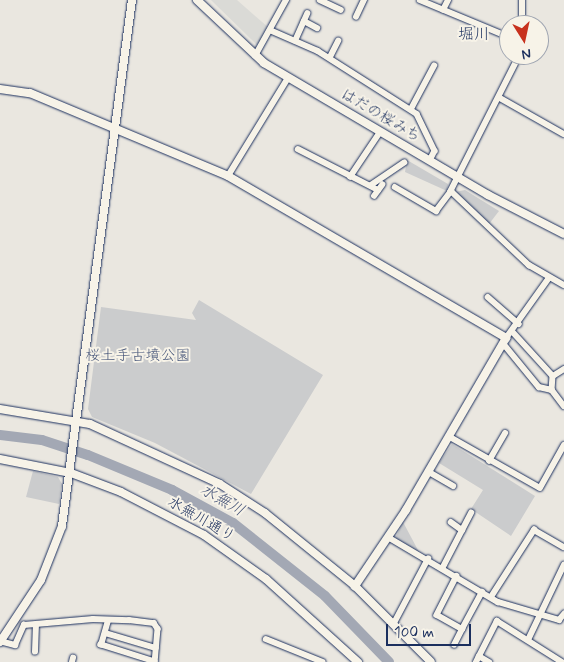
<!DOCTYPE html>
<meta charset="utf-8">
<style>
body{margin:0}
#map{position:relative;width:564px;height:662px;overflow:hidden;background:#eae7e0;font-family:Mynerve,"Klee One",sans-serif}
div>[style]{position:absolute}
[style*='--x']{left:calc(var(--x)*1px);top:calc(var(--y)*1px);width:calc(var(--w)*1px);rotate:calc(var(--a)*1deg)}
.built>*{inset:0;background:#dadad6}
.green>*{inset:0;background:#cbcccd}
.river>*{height:10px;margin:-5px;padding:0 5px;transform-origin:5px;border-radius:5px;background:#a3a8b4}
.roads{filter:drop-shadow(0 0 1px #1b2f5e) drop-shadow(0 0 1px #1b2f5e)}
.street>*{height:5.5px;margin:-2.75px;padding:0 2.75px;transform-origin:2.75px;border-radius:2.75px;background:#f7f3e8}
.secondary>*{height:8px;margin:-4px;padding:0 4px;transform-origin:4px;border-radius:4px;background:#f7f3e8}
span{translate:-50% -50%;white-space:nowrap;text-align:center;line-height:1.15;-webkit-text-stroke:4px #f7f3e8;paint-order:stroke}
.street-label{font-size:15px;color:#1b2f5e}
.park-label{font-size:15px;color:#47567a}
.neighbourhood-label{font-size:16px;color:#1b2f5e}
.water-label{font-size:16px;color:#445378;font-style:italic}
.north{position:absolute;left:499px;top:15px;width:50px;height:50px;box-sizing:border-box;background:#f7f3e8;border:1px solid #9fa5b1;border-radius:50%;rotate:170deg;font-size:14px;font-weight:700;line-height:20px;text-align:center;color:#1b2f5e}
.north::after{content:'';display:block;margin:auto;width:18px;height:22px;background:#c8321e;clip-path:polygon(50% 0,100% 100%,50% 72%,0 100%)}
.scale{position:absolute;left:386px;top:624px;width:85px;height:22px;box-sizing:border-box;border:2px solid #1b2f5e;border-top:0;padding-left:6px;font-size:15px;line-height:18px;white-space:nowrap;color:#1b2f5e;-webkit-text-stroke:4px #f7f3e8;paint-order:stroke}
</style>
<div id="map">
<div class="built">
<i style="clip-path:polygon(211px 0,237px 0,269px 28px,258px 46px)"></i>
</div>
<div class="green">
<i style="clip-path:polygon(407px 160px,448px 184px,447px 191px,405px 172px)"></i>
<i style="clip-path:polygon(465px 190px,499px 211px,489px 224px,455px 192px)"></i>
<i style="clip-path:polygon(199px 300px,323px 375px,251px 494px,155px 443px,92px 417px,88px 409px,101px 307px,196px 320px,192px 313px)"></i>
<i style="clip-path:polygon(452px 444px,535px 496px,511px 536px,471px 509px,483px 490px,439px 463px)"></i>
<i style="clip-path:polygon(33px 471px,58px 477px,62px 484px,59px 504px,26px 497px)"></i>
<i style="clip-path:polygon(403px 522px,419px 552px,395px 539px)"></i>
</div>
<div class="river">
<i style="--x:0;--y:435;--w:42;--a:6.8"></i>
<i style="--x:42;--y:440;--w:48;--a:18.1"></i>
<i style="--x:88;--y:455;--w:91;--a:22.6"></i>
<i style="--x:172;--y:490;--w:69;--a:28.4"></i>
<i style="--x:233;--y:523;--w:117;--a:38.4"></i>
<i style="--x:325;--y:596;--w:92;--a:45.9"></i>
</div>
<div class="roads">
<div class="street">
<i style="--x:320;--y:0;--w:23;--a:25"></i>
<i style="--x:420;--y:0;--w:96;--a:22.6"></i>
<i style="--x:443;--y:10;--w:11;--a:-63"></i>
<i style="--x:356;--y:17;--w:19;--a:-65"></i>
<i style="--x:304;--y:21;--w:15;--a:28"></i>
<i style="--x:522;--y:25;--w:25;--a:-90"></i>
<i style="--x:270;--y:30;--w:52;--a:23.6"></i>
<i style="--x:318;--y:51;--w:117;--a:32.5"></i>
<i style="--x:417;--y:114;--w:41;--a:64.1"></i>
<i style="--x:435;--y:151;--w:11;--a:117"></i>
<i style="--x:295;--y:41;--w:30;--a:-66"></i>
<i style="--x:520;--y:55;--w:153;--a:116.9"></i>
<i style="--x:451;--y:191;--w:108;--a:43.5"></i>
<i style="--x:529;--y:265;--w:40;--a:29.7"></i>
<i style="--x:255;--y:56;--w:64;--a:-61"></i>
<i style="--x:330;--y:57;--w:18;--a:-63"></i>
<i style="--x:500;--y:98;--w:73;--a:29.4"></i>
<i style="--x:411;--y:109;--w:49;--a:-61.9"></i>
<i style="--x:298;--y:149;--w:90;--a:27.1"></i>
<i style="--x:228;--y:176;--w:115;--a:-58.5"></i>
<i style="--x:350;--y:177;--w:54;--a:-56.3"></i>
<i style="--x:371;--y:185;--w:40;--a:-34"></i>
<i style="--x:395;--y:187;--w:48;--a:30.3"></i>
<i style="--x:436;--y:211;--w:25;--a:-53"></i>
<i style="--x:374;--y:196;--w:14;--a:-54"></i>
<i style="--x:488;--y:297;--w:41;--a:41.1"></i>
<i style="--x:513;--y:332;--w:59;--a:47.7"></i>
<i style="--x:553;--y:376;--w:14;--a:94"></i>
<i style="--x:506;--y:338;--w:74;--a:-54.4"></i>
<i style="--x:503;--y:343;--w:57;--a:50.7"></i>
<i style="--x:539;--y:387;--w:13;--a:13"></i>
<i style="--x:552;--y:390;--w:20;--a:53"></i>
<i style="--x:553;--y:376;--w:13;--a:-32"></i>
<i style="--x:450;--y:437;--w:103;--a:29.5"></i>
<i style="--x:540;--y:488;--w:49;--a:-60.8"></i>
<i style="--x:489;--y:461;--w:32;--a:-60"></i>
<i style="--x:429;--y:472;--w:28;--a:30"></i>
<i style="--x:451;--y:522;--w:14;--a:36"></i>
<i style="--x:388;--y:537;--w:128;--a:30.6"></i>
<i style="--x:498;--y:602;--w:64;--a:16.4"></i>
<i style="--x:559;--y:620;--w:8;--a:-50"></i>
<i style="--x:443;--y:567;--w:61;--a:-62.6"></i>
<i style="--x:457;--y:576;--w:44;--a:117.1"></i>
<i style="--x:437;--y:615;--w:29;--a:29"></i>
<i style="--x:462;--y:629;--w:42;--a:-61.6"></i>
<i style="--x:491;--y:597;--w:80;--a:-57.3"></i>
<i style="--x:534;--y:530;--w:34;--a:30"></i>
<i style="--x:393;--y:625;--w:75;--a:-62.1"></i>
<i style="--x:105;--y:633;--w:53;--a:16.4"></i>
<i style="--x:266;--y:639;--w:61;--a:22"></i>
<i style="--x:528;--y:640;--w:83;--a:-64.4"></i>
<i style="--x:0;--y:641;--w:16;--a:15"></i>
<i style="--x:15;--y:645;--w:22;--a:-66"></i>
<i style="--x:24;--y:625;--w:69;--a:-5"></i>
<i style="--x:93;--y:619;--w:36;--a:2"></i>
<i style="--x:129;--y:620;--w:25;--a:7"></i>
<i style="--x:154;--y:623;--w:7;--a:56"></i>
<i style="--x:158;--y:629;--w:33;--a:95"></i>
<i style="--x:155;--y:662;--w:57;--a:-162.5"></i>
<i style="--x:101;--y:645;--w:25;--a:-74"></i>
<i style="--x:454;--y:645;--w:18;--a:-63"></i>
<i style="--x:35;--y:652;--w:26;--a:-88"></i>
<i style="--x:479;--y:656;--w:12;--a:31"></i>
<i style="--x:72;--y:662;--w:4;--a:-76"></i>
<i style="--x:476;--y:662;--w:46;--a:-62.9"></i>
<i style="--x:497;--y:621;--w:77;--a:32.2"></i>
</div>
<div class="secondary">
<i style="--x:197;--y:0;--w:92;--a:43.2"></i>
<i style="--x:264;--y:63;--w:260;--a:30.5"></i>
<i style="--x:488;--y:195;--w:85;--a:27.2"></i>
<i style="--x:0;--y:89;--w:30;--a:8"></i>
<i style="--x:30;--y:93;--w:215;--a:22.7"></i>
<i style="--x:228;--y:176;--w:322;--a:30.2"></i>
<i style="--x:506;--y:338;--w:199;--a:120.2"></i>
<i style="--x:406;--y:510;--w:92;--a:123.9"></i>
<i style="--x:0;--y:409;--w:91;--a:9.5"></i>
<i style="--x:90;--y:424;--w:143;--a:24.8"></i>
<i style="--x:220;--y:484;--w:54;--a:32.8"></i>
<i style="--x:265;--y:513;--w:116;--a:39"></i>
<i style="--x:355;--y:586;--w:107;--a:45"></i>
<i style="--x:0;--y:459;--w:72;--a:11.2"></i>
<i style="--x:71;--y:473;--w:53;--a:20.8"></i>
<i style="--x:121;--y:492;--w:93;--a:27.4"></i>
<i style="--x:204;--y:535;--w:76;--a:35.4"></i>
<i style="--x:266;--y:579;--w:124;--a:42.1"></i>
<i style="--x:0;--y:642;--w:74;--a:-56.5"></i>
<i style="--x:41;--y:580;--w:58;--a:-68.7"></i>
<i style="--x:62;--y:526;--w:531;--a:-82.42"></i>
</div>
</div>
<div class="street-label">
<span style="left:380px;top:116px;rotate:30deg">はだの桜みち</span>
<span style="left:201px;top:520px;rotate:30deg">水無川通り</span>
</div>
<div class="park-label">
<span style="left:138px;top:357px">桜土手古墳公園</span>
</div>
<div class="neighbourhood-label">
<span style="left:474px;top:35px">堀川</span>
</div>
<div class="water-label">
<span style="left:222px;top:501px;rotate:30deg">水無川</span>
</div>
<div class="north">N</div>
<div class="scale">100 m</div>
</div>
